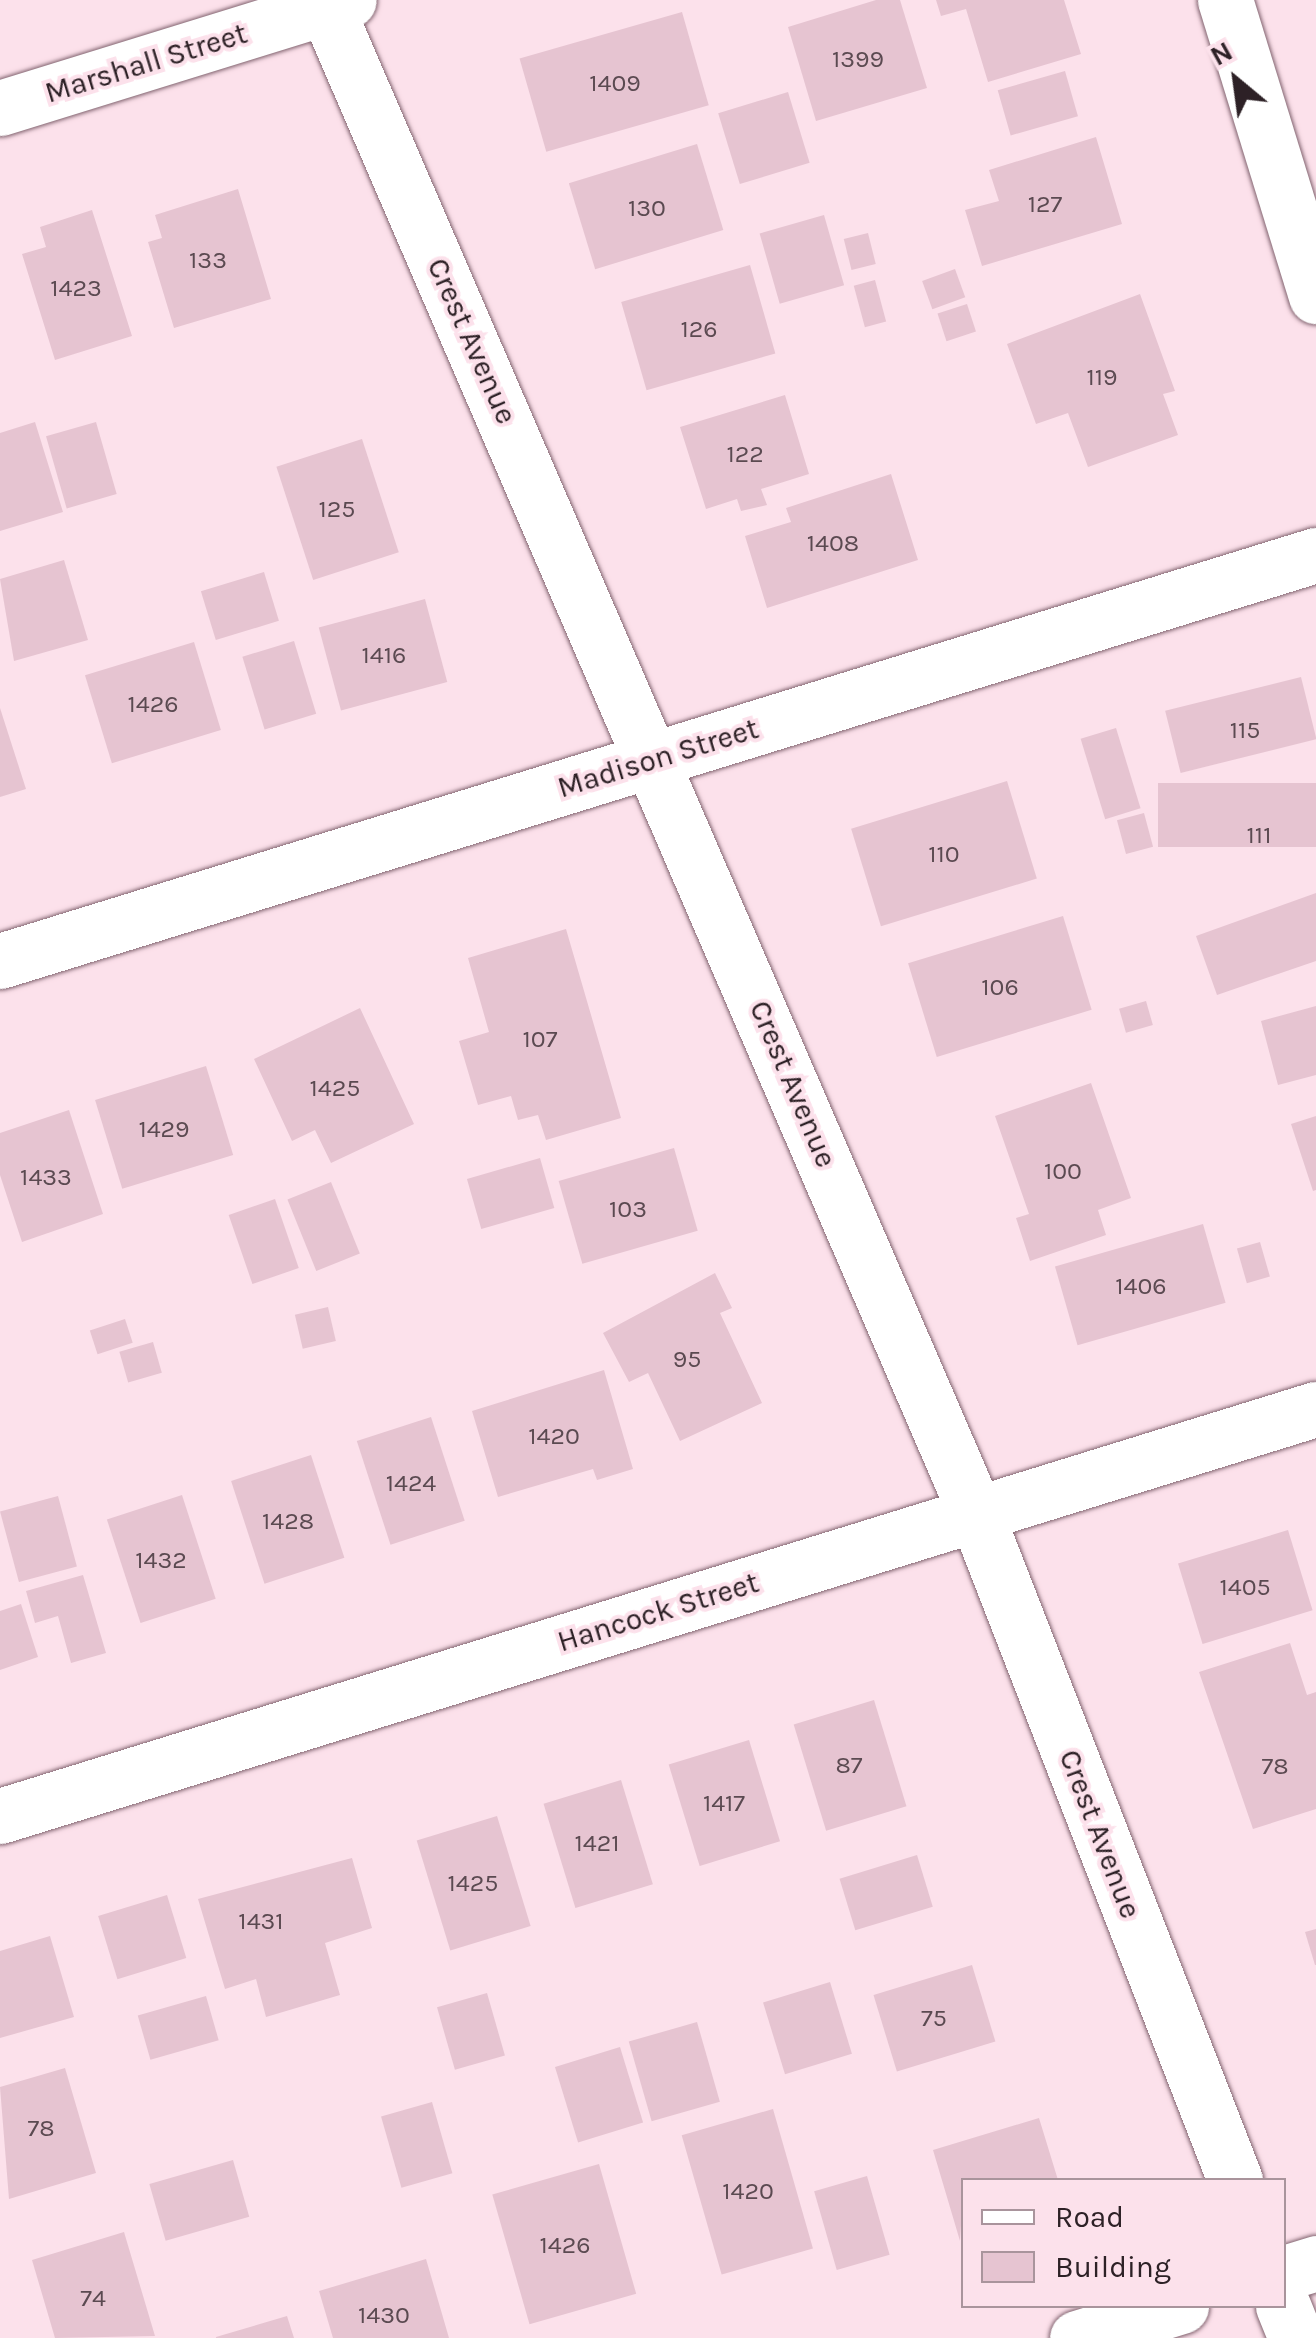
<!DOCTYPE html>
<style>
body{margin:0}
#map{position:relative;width:1316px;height:2338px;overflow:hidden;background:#fce1eb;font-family:Karla,sans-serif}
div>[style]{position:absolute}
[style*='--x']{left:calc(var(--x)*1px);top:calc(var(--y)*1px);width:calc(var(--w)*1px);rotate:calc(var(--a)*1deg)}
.building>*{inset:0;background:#e6c4d1;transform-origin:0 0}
.roads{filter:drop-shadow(0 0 2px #826470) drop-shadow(0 0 2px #826470)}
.minor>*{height:55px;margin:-27.5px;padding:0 27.5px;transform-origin:27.5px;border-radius:27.5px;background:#fff}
span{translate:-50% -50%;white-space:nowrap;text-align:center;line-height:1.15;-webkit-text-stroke:8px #fce1eb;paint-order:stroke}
.number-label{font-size:25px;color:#5b4a51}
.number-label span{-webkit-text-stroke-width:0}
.street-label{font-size:30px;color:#2d2126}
.legend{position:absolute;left:961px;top:2178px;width:325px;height:130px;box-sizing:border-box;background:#fce1eb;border:2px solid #a9949c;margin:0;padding:12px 18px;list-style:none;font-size:30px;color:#2d2126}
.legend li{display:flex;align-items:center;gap:20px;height:50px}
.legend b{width:50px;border:2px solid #a9949c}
.north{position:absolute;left:1186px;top:30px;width:100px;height:100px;-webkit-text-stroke:8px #fce1eb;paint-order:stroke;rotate:331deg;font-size:28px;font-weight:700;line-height:40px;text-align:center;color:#2d2126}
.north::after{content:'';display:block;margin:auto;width:35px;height:45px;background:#2d2126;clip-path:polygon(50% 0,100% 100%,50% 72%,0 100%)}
</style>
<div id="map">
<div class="building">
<i style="clip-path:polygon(876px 0,900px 0,927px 88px,816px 121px,788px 27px)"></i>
<i style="clip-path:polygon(936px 0,1064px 0,1081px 54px,988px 82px,966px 9px,941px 16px)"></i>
<i style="left:682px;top:12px;width:97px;height:169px;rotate:74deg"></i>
<i style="left:1065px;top:71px;width:47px;height:70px;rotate:74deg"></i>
<i style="left:788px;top:92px;width:74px;height:73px;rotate:73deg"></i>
<i style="clip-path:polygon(1096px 137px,1122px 224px,982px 266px,965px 210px,999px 201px,989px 170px)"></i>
<i style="left:697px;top:144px;width:90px;height:134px;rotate:73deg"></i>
<i style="clip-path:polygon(238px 189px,271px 299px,174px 328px,148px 242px,162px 238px,155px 215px)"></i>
<i style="clip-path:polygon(92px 210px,132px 336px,55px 360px,22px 254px,46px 247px,40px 227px)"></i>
<i style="left:824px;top:215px;width:73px;height:67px;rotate:74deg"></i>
<i style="left:868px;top:233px;width:32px;height:25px;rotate:76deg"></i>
<i style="left:750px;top:265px;width:92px;height:134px;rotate:74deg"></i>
<i style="left:955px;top:269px;width:30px;height:35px;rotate:70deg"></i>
<i style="left:875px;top:280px;width:43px;height:22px;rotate:75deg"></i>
<i style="clip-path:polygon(1140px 294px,1175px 391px,1163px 394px,1178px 435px,1088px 467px,1068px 413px,1036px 424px,1007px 344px)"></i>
<i style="left:967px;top:304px;width:29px;height:31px;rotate:72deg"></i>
<i style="clip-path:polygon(785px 395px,809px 474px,761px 489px,767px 505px,741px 511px,737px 499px,706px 509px,680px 427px)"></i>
<i style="clip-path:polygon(35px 422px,63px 512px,0 531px,0 433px)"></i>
<i style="left:96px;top:422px;width:75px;height:52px;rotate:74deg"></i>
<i style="left:362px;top:439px;width:119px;height:90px;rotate:72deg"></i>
<i style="clip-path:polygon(891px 474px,918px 560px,767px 608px,745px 536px,791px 522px,786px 508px)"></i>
<i style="clip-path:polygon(64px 560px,88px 640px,14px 661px,0 579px)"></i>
<i style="left:264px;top:572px;width:51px;height:66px;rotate:73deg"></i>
<i style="left:425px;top:599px;width:86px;height:110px;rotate:75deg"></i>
<i style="left:294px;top:641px;width:76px;height:54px;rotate:73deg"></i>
<i style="left:194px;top:642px;width:92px;height:114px;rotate:73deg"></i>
<i style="left:1301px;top:677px;width:64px;height:140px;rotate:76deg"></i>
<i style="clip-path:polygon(0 708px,26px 789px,0 797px)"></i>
<i style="left:1116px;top:728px;width:84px;height:37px;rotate:73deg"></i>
<i style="left:1007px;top:781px;width:102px;height:163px;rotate:73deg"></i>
<i style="left:1316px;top:783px;width:64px;height:158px;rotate:90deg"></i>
<i style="left:1144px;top:813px;width:35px;height:28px;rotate:75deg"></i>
<i style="clip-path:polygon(1316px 893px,1316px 961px,1217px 995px,1196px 936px)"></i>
<i style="left:1063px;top:916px;width:98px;height:162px;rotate:73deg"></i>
<i style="clip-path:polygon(566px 929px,621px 1118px,546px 1140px,538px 1115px,518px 1120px,511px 1096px,478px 1105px,459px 1041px,489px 1032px,468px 958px)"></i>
<i style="left:1146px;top:1001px;width:25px;height:28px;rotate:74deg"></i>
<i style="clip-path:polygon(1316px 1006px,1316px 1075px,1278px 1085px,1261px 1021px)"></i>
<i style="clip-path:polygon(360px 1008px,414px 1124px,331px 1163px,315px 1130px,292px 1141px,254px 1059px)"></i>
<i style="left:206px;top:1066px;width:93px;height:116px;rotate:73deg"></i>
<i style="clip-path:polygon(1091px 1083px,1131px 1198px,1098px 1210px,1106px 1235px,1030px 1261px,1016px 1218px,1029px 1214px,995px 1116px)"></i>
<i style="clip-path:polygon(69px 1110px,103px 1214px,22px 1242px,0 1175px,0 1133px)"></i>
<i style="clip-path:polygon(1316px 1116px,1316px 1190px,1313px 1191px,1291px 1124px)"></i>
<i style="left:674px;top:1148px;width:86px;height:120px;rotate:74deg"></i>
<i style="left:540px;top:1158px;width:52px;height:76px;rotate:74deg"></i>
<i style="left:331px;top:1182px;width:77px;height:47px;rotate:68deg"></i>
<i style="left:275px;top:1199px;width:73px;height:49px;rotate:71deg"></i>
<i style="left:1203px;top:1224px;width:82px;height:154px;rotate:74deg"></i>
<i style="left:1260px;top:1242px;width:36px;height:24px;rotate:74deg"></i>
<i style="clip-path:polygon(715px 1273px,732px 1308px,720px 1313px,762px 1403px,680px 1441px,648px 1373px,629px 1382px,603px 1333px)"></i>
<i style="left:328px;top:1307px;width:35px;height:34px;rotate:77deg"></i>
<i style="left:125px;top:1319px;width:25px;height:37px;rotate:72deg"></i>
<i style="left:153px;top:1342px;width:32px;height:35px;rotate:74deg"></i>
<i style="clip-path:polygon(604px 1370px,633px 1469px,597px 1480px,593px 1469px,498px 1497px,472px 1411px)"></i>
<i style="left:431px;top:1417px;width:109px;height:78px;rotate:72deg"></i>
<i style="left:311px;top:1455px;width:108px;height:84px;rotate:72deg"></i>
<i style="left:182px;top:1495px;width:109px;height:79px;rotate:72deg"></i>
<i style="left:58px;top:1496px;width:73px;height:60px;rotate:75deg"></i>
<i style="left:1288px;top:1530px;width:84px;height:115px;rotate:73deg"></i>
<i style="clip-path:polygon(83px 1575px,106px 1653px,71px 1663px,58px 1616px,35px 1623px,26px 1591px)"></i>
<i style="clip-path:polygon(21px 1604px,38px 1657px,0 1670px,0 1611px)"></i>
<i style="clip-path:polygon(1290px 1643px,1307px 1695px,1316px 1692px,1316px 1809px,1253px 1829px,1199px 1672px)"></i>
<i style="left:874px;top:1700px;width:111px;height:84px;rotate:73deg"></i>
<i style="left:749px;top:1740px;width:106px;height:84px;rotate:73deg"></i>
<i style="left:621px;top:1780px;width:109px;height:81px;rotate:73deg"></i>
<i style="left:497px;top:1816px;width:115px;height:84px;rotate:73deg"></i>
<i style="left:917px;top:1855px;width:54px;height:81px;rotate:73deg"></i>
<i style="clip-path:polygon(352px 1858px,372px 1928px,325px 1943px,340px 1995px,266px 2017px,256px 1979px,225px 1989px,198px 1899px)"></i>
<i style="left:167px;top:1895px;width:66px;height:72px;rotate:73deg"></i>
<i style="clip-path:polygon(1316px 1929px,1316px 1965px,1315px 1965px,1305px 1932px)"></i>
<i style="clip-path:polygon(50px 1936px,74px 2017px,0 2038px,0 1951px)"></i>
<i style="left:972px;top:1965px;width:80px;height:103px;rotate:73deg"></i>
<i style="left:830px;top:1982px;width:75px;height:70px;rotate:73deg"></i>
<i style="left:487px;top:1993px;width:65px;height:52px;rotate:74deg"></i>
<i style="left:206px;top:1996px;width:46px;height:71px;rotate:74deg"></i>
<i style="left:697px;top:2022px;width:83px;height:71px;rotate:74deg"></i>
<i style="left:620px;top:2047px;width:79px;height:68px;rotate:73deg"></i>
<i style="clip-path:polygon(65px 2068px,96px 2173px,9px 2199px,0 2087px)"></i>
<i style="left:432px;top:2102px;width:74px;height:53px;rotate:74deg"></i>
<i style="left:773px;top:2109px;width:145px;height:95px;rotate:74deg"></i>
<i style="clip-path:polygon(1039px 2118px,1058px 2180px,964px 2180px,960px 2241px,933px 2150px)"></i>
<i style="left:233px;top:2160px;width:59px;height:87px;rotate:74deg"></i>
<i style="left:599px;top:2164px;width:135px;height:111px;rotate:74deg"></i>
<i style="left:867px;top:2176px;width:82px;height:55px;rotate:74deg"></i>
<i style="clip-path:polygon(124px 2232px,155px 2336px,55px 2338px,32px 2260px)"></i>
<i style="clip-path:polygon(426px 2259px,449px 2338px,333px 2338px,319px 2291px)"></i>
<i style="clip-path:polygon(287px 2316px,294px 2338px,216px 2338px,216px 2337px)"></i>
</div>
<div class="roads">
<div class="minor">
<i style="--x:323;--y:0;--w:1649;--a:66.67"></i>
<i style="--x:976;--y:1514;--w:715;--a:68.75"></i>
<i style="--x:1225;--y:0;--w:310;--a:72.9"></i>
<i style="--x:0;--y:108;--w:365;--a:-17.2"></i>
<i style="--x:0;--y:961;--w:1377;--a:-17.15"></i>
<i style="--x:0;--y:1816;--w:1377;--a:-17.19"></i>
<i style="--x:1284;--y:2273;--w:34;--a:-17"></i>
<i style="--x:1283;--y:2306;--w:35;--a:68"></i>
<i style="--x:1077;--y:2338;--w:109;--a:-17.1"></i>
</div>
</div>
<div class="number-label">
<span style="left:858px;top:59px">1399</span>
<span style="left:615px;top:83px">1409</span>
<span style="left:1045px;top:204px">127</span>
<span style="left:647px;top:208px">130</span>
<span style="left:208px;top:260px">133</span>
<span style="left:76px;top:288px">1423</span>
<span style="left:699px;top:329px">126</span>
<span style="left:1102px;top:377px">119</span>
<span style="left:745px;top:454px">122</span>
<span style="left:337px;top:509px">125</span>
<span style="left:833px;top:543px">1408</span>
<span style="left:384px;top:655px">1416</span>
<span style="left:153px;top:704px">1426</span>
<span style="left:1245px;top:730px">115</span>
<span style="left:1259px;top:835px">111</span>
<span style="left:944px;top:854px">110</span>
<span style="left:1000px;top:987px">106</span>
<span style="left:540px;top:1039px">107</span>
<span style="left:335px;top:1088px">1425</span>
<span style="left:164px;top:1129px">1429</span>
<span style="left:1063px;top:1171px">100</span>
<span style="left:46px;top:1177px">1433</span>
<span style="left:628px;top:1209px">103</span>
<span style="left:1141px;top:1286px">1406</span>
<span style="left:687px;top:1359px">95</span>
<span style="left:554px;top:1436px">1420</span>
<span style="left:411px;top:1483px">1424</span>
<span style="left:288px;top:1521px">1428</span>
<span style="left:161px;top:1560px">1432</span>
<span style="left:1245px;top:1587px">1405</span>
<span style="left:849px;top:1765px">87</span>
<span style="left:1275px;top:1766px">78</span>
<span style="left:724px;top:1803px">1417</span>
<span style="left:597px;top:1843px">1421</span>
<span style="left:473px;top:1883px">1425</span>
<span style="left:261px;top:1921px">1431</span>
<span style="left:934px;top:2018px">75</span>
<span style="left:41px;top:2128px">78</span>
<span style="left:748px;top:2191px">1420</span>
<span style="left:565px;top:2245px">1426</span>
<span style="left:93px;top:2298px">74</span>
<span style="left:384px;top:2315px">1430</span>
</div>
<div class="street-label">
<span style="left:146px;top:63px;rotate:-17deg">Marshall Street</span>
<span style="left:472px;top:341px;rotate:66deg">Crest Avenue</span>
<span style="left:658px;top:758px;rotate:-17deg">Madison Street</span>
<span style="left:793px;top:1084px;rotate:67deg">Crest Avenue</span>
<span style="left:658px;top:1612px;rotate:-17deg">Hancock Street</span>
<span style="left:1100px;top:1834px;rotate:69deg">Crest Avenue</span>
</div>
<ul class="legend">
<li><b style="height:12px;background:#fff"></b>Road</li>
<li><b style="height:28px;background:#e6c4d1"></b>Building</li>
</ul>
<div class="north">N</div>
</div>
